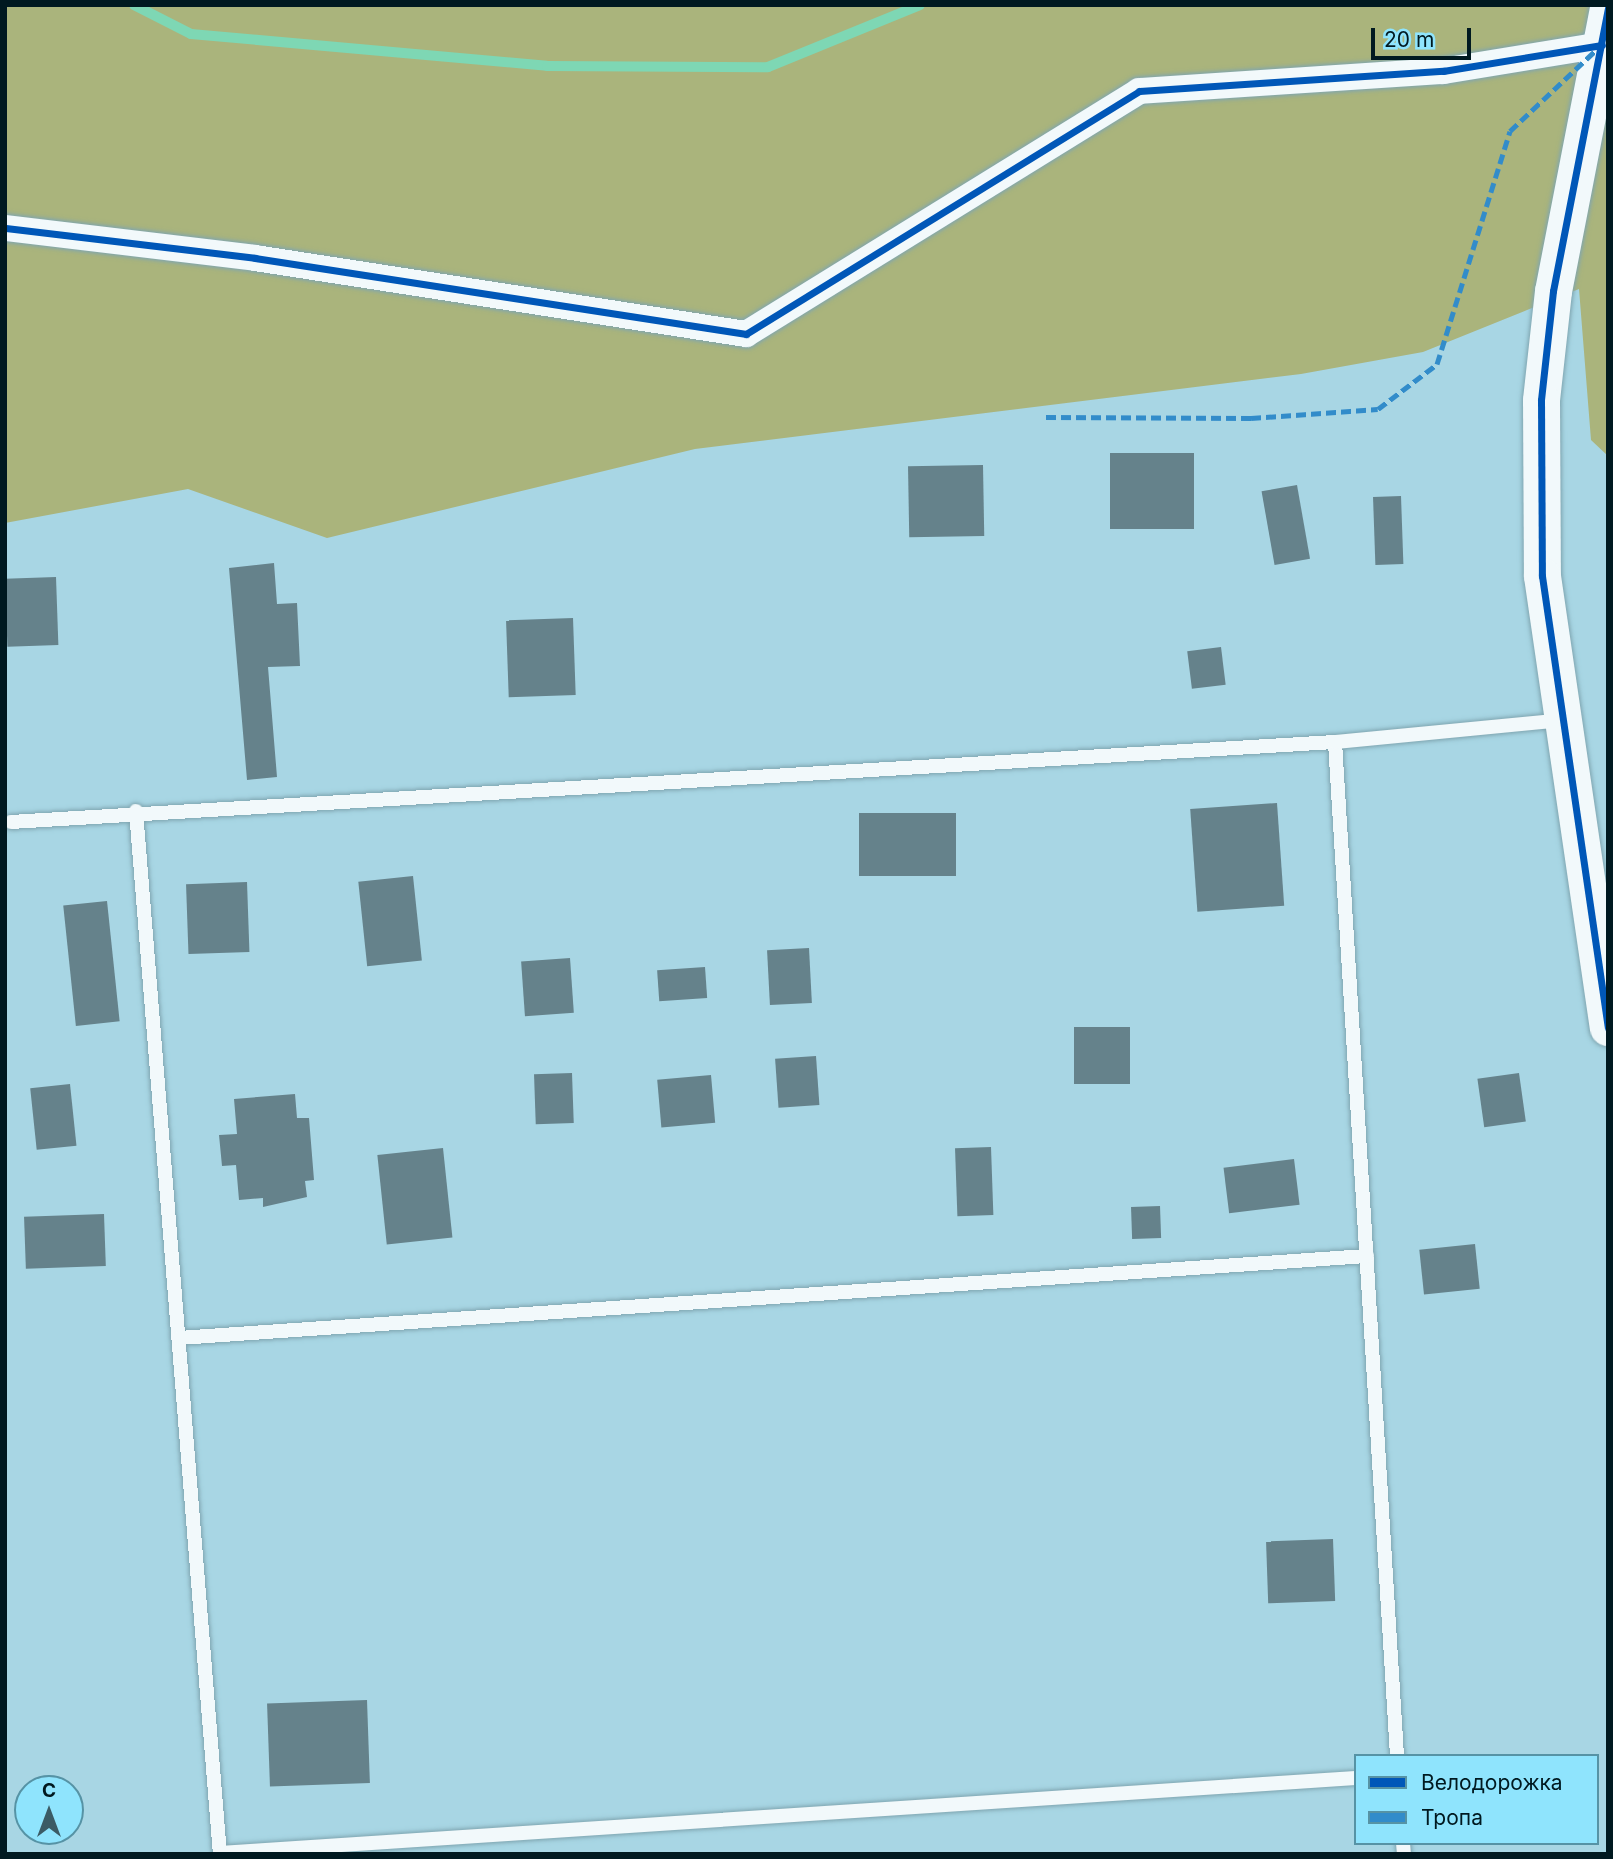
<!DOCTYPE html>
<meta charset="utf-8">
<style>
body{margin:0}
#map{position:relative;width:1613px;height:1859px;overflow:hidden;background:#a8d6e4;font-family:Inter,sans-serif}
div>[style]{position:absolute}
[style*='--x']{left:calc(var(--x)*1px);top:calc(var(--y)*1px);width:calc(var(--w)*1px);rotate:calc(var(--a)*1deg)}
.forest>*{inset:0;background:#aab47c}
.stream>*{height:10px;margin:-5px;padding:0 5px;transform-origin:5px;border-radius:5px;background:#7ed7b4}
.building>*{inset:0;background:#65828b;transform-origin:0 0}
.roads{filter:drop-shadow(0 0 2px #7fa5b0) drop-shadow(0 0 2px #7fa5b0)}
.lane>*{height:14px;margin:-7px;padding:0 7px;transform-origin:7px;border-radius:7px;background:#f2f9fb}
.street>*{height:26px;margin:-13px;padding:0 13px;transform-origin:13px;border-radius:13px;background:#f2f9fb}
.secondary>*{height:37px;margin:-18.5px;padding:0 18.5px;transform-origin:18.5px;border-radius:18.5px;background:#f2f9fb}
.quiet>*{height:5px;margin-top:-2.5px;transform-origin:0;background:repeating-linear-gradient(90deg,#328cca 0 10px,transparent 0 15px)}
.cycleway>*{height:7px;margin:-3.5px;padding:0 3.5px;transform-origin:3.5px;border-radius:3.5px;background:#0057b8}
span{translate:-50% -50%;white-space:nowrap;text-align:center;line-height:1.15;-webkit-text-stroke:7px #8fe4fd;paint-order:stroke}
.frame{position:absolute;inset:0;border:7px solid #001920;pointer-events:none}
.legend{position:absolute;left:1354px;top:1754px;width:245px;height:91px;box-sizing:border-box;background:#8fe4fd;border:2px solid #5693a5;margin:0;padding:9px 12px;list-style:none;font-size:21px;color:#001920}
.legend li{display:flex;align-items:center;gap:14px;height:35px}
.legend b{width:35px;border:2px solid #5693a5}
.north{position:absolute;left:14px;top:1775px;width:70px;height:70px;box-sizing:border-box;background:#8fe4fd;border:2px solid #5693a5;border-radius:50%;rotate:0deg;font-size:19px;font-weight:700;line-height:28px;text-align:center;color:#001920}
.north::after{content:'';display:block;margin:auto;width:24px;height:32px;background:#3b5b65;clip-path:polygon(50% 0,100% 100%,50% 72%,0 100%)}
.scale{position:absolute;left:1371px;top:28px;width:100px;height:32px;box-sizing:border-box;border:4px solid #001920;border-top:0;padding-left:9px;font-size:21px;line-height:24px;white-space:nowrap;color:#001920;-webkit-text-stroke:5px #8fe4fd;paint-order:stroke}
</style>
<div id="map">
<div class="forest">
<i style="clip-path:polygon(5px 5px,1608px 5px,1608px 456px,1591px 440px,1579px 289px,1423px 352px,1301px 374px,695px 449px,327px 538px,188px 489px,5px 523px)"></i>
</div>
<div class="stream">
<i style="--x:134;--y:5;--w:64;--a:27"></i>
<i style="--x:191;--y:34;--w:357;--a:5.1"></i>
<i style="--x:547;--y:66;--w:221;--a:0.3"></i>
<i style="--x:768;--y:67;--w:164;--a:-22.2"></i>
</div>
<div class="building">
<i style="left:1194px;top:453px;width:76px;height:84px;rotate:90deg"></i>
<i style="left:983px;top:465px;width:71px;height:75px;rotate:89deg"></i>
<i style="left:1297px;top:485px;width:75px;height:36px;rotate:80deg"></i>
<i style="left:1401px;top:496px;width:68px;height:28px;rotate:88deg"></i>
<i style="clip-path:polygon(274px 563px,277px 604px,297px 603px,300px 666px,268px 667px,277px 777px,247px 780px,229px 568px)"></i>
<i style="left:56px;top:577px;width:68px;height:51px;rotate:88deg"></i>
<i style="left:573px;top:618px;width:77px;height:67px;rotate:88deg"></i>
<i style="left:1221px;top:647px;width:38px;height:34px;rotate:83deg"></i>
<i style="left:1277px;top:803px;width:103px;height:87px;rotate:86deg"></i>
<i style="left:956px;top:813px;width:63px;height:97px;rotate:90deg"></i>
<i style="left:413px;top:876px;width:85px;height:55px;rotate:84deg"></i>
<i style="left:247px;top:882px;width:70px;height:61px;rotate:88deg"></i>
<i style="left:107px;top:901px;width:121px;height:44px;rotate:84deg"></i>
<i style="left:809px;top:948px;width:55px;height:42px;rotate:87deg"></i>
<i style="left:570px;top:958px;width:55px;height:49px;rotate:86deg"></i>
<i style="left:705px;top:967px;width:31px;height:48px;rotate:86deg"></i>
<i style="left:1074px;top:1027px;width:56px;height:57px"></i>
<i style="left:816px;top:1056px;width:49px;height:41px;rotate:86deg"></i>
<i style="left:572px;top:1073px;width:50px;height:38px;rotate:88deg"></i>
<i style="left:1519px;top:1073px;width:49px;height:42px;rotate:82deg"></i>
<i style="left:711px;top:1075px;width:48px;height:54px;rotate:85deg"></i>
<i style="left:70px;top:1084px;width:62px;height:40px;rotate:84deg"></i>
<i style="clip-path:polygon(295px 1094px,297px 1118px,309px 1118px,314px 1180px,305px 1181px,307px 1197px,263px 1207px,263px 1198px,239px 1200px,236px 1165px,222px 1166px,219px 1135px,237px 1134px,234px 1099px)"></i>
<i style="left:991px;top:1147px;width:68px;height:36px;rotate:88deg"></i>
<i style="left:443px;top:1148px;width:90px;height:66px;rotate:84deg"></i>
<i style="left:1294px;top:1159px;width:46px;height:71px;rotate:83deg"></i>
<i style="left:1160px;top:1206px;width:32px;height:29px;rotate:88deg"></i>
<i style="left:104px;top:1214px;width:52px;height:80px;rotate:88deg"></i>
<i style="left:1475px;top:1244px;width:45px;height:56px;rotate:84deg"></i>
<i style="left:1333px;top:1539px;width:62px;height:67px;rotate:88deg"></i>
<i style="left:367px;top:1700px;width:83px;height:100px;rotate:88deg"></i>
</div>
<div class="roads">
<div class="lane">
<i style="--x:1335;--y:742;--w:1016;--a:86.5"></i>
<i style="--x:136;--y:811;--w:1046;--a:85.4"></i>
<i style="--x:11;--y:822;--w:1326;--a:-3.46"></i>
<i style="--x:1335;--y:742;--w:229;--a:-5.5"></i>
<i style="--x:179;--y:1338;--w:1191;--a:-3.95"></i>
<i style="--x:1403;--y:1843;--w:11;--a:85"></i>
<i style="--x:220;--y:1853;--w:1138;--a:-3.78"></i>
</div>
<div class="street">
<i style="--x:5;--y:228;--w:252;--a:6.8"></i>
<i style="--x:255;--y:258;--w:497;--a:8.8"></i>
<i style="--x:746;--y:334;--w:462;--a:-31.7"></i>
<i style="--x:1139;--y:91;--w:305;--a:-3.8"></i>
<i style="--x:1443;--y:71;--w:161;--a:-9.3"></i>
</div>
<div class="secondary">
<i style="--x:1608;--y:8;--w:288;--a:101"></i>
<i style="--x:1553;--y:291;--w:110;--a:96.3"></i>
<i style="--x:1541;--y:400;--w:176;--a:89.7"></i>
<i style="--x:1542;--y:576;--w:456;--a:81.7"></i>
</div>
</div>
<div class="quiet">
<i style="--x:1046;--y:417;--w:205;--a:0.3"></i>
<i style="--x:1251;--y:418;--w:127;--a:-4.1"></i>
<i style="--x:1378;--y:409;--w:74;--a:-37.3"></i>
<i style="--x:1437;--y:364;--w:244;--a:-72.6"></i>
<i style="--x:1510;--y:131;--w:122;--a:-43.3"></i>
</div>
<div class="cycleway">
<i style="--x:1608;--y:8;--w:288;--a:101"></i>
<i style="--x:1553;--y:291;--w:110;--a:96.3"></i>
<i style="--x:1541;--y:400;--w:176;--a:89.7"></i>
<i style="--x:1542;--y:576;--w:456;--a:81.7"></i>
<i style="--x:5;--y:228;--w:252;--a:6.8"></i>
<i style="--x:255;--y:258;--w:497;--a:8.8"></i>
<i style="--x:746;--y:334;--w:462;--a:-31.7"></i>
<i style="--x:1139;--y:91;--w:305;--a:-3.8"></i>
<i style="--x:1443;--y:71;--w:161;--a:-9.3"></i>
</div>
<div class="frame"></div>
<ul class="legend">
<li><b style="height:9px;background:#0057b8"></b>Велодорожка</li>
<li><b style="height:9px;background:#328cca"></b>Тропа</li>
</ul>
<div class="north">С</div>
<div class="scale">20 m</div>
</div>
